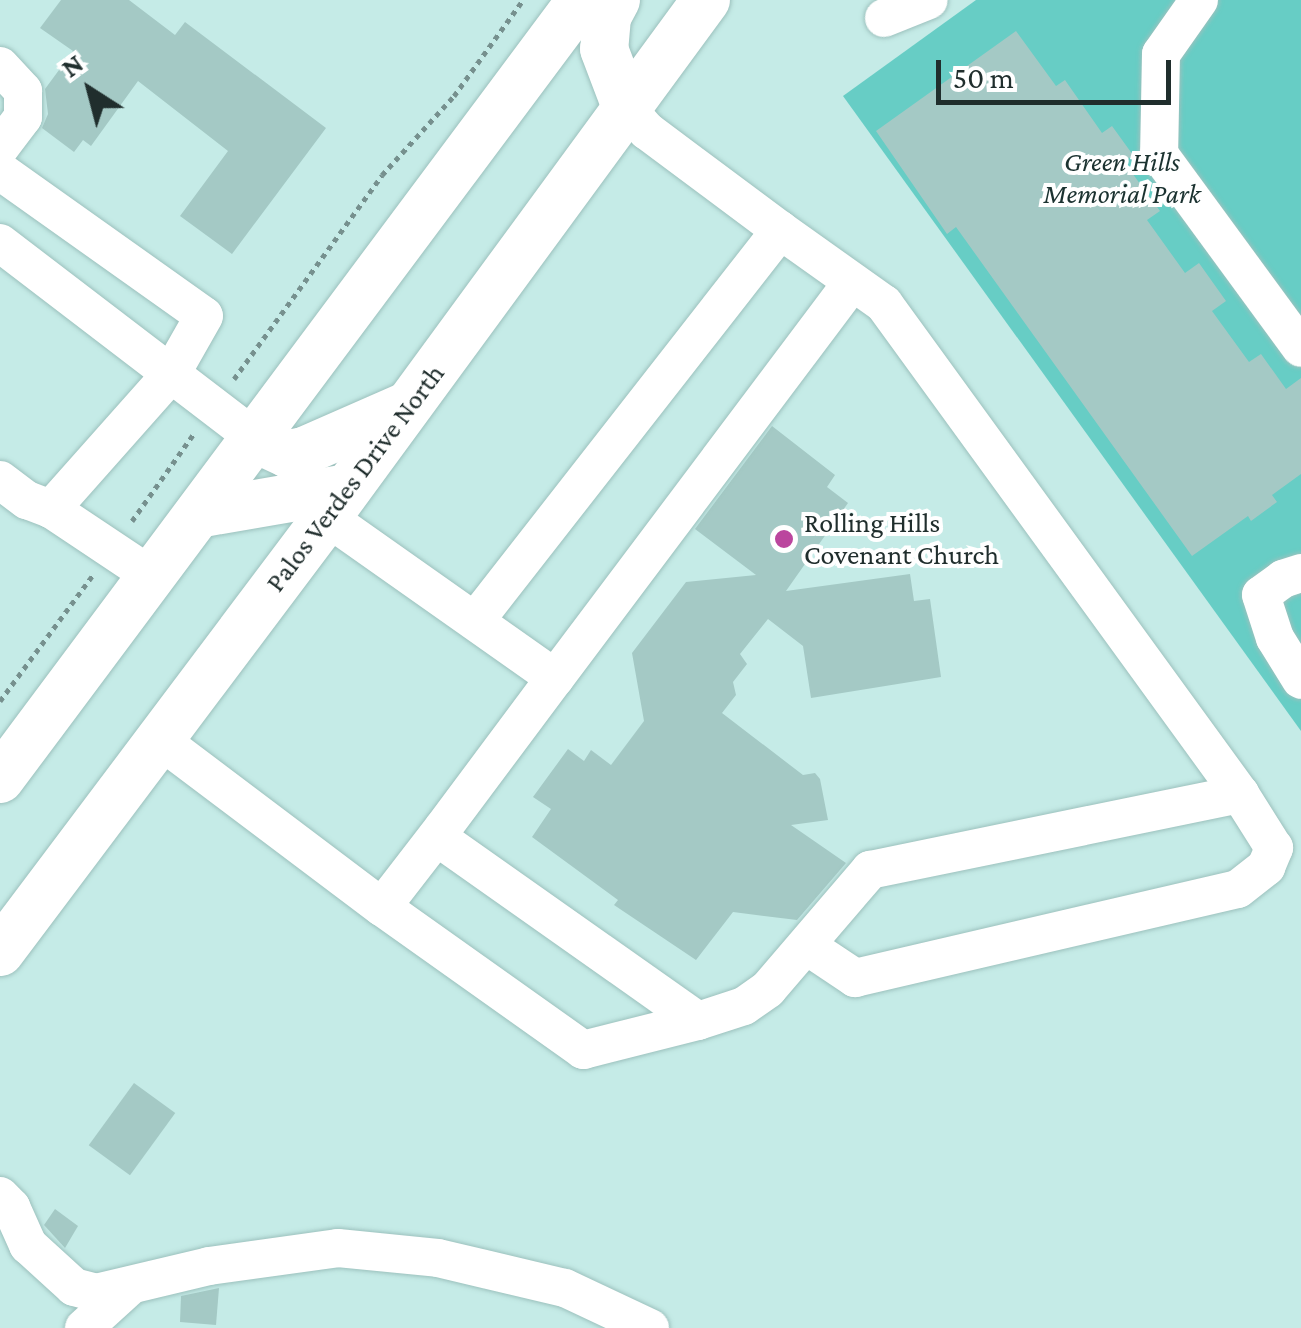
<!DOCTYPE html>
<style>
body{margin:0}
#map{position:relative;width:1301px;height:1328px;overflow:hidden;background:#c5ebe7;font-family:"Crimson Pro",serif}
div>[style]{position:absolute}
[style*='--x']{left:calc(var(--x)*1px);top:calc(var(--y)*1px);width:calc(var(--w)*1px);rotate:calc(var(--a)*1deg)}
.green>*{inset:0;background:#67cdc5}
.building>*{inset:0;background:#a4c9c5;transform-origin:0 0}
.path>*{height:5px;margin-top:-2.5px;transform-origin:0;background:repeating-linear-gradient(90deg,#76908e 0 5px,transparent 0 10px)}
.roads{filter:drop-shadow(0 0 2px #9cc1bd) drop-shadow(0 0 2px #9cc1bd)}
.minor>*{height:38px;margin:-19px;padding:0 19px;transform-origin:19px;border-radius:19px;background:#fff}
.major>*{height:48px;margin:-24px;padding:0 24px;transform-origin:24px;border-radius:24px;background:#fff}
.dots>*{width:28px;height:28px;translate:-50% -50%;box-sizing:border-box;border:5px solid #fff;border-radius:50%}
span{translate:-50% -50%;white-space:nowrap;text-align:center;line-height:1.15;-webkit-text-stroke:8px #fff;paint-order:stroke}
.park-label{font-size:28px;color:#1b3230;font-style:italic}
.street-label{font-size:28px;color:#202e2d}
.poi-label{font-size:28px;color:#202e2d}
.left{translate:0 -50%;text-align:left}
.north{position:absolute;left:40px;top:40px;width:100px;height:100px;-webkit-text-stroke:8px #fff;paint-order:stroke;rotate:324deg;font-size:28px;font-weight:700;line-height:40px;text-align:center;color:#202e2d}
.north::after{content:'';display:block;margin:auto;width:35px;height:45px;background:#202e2d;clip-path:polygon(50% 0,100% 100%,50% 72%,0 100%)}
.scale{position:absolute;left:936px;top:60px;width:235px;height:45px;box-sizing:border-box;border:5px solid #202e2d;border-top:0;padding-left:12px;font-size:30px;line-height:35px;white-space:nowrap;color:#202e2d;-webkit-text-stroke:8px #fff;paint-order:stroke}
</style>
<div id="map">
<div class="green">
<i style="clip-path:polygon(976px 0,1301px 0,1301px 731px,843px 96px)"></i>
</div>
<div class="building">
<i style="clip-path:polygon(61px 0,129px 0,175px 35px,185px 22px,326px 128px,232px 254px,180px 216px,228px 151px,138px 81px,91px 146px,83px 140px,74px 152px,42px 128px,48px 114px,45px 89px,73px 51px,40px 28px)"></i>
<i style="clip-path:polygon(1016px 31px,1056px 86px,1065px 80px,1102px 133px,1112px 126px,1133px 155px,1124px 162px,1160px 211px,1147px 220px,1185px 273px,1199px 263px,1226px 301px,1212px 311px,1249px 362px,1261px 354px,1286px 389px,1301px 378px,1301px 474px,1272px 495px,1277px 502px,1251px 521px,1248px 516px,1192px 556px,956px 227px,947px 234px,876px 131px)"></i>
<i style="clip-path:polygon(772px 426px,835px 475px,827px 487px,848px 503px,786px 591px,910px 574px,914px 601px,930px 599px,941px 677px,811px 698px,803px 646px,768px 619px,740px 654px,747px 664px,733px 682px,736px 695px,722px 713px,803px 775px,815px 773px,820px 779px,828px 820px,791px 825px,846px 863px,797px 920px,733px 912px,696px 960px,614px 905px,618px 900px,532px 837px,551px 809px,533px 797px,568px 749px,584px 761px,591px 750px,611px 765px,644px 721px,632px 653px,686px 582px,756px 575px,695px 529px)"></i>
<i style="left:134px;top:1083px;width:51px;height:77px;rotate:36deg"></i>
<i style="clip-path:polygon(55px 1209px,78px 1226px,65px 1248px,44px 1225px)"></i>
<i style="clip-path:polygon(219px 1288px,216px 1325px,180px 1322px,181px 1296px)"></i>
</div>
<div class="path">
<i style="--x:234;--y:379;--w:252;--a:-54"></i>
<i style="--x:382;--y:175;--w:107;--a:-47.7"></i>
<i style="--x:454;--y:96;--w:118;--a:-54.3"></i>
<i style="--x:132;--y:521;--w:109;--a:-54.7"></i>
<i style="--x:0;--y:701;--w:157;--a:-53.6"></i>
</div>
<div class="roads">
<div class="minor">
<i style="--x:1199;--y:0;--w:66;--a:125.1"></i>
<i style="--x:1161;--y:54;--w:100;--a:91.1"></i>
<i style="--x:1159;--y:154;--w:240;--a:53.8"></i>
<i style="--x:884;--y:18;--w:48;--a:-21.8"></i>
<i style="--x:0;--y:66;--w:34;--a:47"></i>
<i style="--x:23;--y:91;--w:26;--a:90"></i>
<i style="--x:23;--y:117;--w:39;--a:127"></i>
<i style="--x:0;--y:171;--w:250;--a:35.4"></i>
<i style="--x:204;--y:316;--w:67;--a:119.6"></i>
<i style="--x:171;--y:374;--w:181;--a:131.6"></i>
<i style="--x:51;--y:509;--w:123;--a:33.7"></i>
<i style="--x:0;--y:243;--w:322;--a:37.4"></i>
<i style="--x:0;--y:480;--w:34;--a:37"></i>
<i style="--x:27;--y:500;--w:26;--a:21"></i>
<i style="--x:1301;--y:573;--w:19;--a:162"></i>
<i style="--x:1283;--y:579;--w:27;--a:144"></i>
<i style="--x:1261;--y:595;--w:45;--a:72"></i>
<i style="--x:1275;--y:638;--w:49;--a:58.2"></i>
<i style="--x:475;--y:621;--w:496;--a:-52"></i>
<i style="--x:780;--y:230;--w:166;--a:-143.3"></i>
<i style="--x:647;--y:131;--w:32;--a:-131"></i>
<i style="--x:555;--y:678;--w:495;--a:-53.1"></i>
<i style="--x:160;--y:740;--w:278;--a:37"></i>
<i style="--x:382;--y:907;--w:100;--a:-52.3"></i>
<i style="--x:443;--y:828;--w:187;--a:-53.3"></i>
<i style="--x:555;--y:678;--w:279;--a:-144.8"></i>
<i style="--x:437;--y:837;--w:319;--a:35.2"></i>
<i style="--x:698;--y:1021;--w:48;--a:-18.1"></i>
<i style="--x:744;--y:1006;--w:29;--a:-35"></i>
<i style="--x:768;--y:989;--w:157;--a:-49.4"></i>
<i style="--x:870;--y:870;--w:378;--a:-11.6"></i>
<i style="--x:1240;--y:794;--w:606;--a:-126"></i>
<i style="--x:884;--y:304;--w:128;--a:-144.6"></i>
<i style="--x:382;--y:907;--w:247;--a:35.4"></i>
<i style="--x:583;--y:1050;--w:119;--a:-14.2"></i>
<i style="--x:807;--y:946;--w:58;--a:33.7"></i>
<i style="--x:855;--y:978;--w:393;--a:-13.1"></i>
<i style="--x:1238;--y:889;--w:36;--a:-38"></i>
<i style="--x:1266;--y:867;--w:21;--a:-67"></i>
<i style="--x:1274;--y:848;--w:64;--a:-122.2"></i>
<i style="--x:0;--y:1196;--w:16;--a:45"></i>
<i style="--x:11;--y:1207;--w:42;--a:65.9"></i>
<i style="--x:28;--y:1245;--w:62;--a:42.4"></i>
<i style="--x:74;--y:1287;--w:23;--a:15"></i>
<i style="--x:96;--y:1293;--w:116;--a:-13.4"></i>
<i style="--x:209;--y:1266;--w:130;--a:-7.9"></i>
<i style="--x:338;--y:1248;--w:100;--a:5.7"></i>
<i style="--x:438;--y:1258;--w:130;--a:13.3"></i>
<i style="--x:565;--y:1288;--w:94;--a:25.2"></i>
<i style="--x:84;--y:1328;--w:62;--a:-42.4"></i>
</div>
<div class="major">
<i style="--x:616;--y:0;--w:19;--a:118"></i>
<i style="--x:607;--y:17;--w:32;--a:95"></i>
<i style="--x:604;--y:49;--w:62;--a:69.2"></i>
<i style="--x:256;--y:439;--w:35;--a:25"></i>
<i style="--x:288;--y:454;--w:16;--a:-11"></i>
<i style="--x:304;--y:451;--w:109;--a:-23.7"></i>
<i style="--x:203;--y:513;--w:147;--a:-9.8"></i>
<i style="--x:0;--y:779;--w:972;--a:-53.28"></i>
<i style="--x:0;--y:952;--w:544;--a:-53.07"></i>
<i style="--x:327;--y:517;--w:641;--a:-53.76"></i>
</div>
</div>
<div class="dots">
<i style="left:784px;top:539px;background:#bb469e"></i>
</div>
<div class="park-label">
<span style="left:1122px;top:178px">Green Hills<br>Memorial Park</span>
</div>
<div class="street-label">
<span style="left:355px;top:478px;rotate:-53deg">Palos Verdes Drive North</span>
</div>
<div class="poi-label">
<span class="left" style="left:804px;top:539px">Rolling Hills<br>Covenant Church</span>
</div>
<div class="north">N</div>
<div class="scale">50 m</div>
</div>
